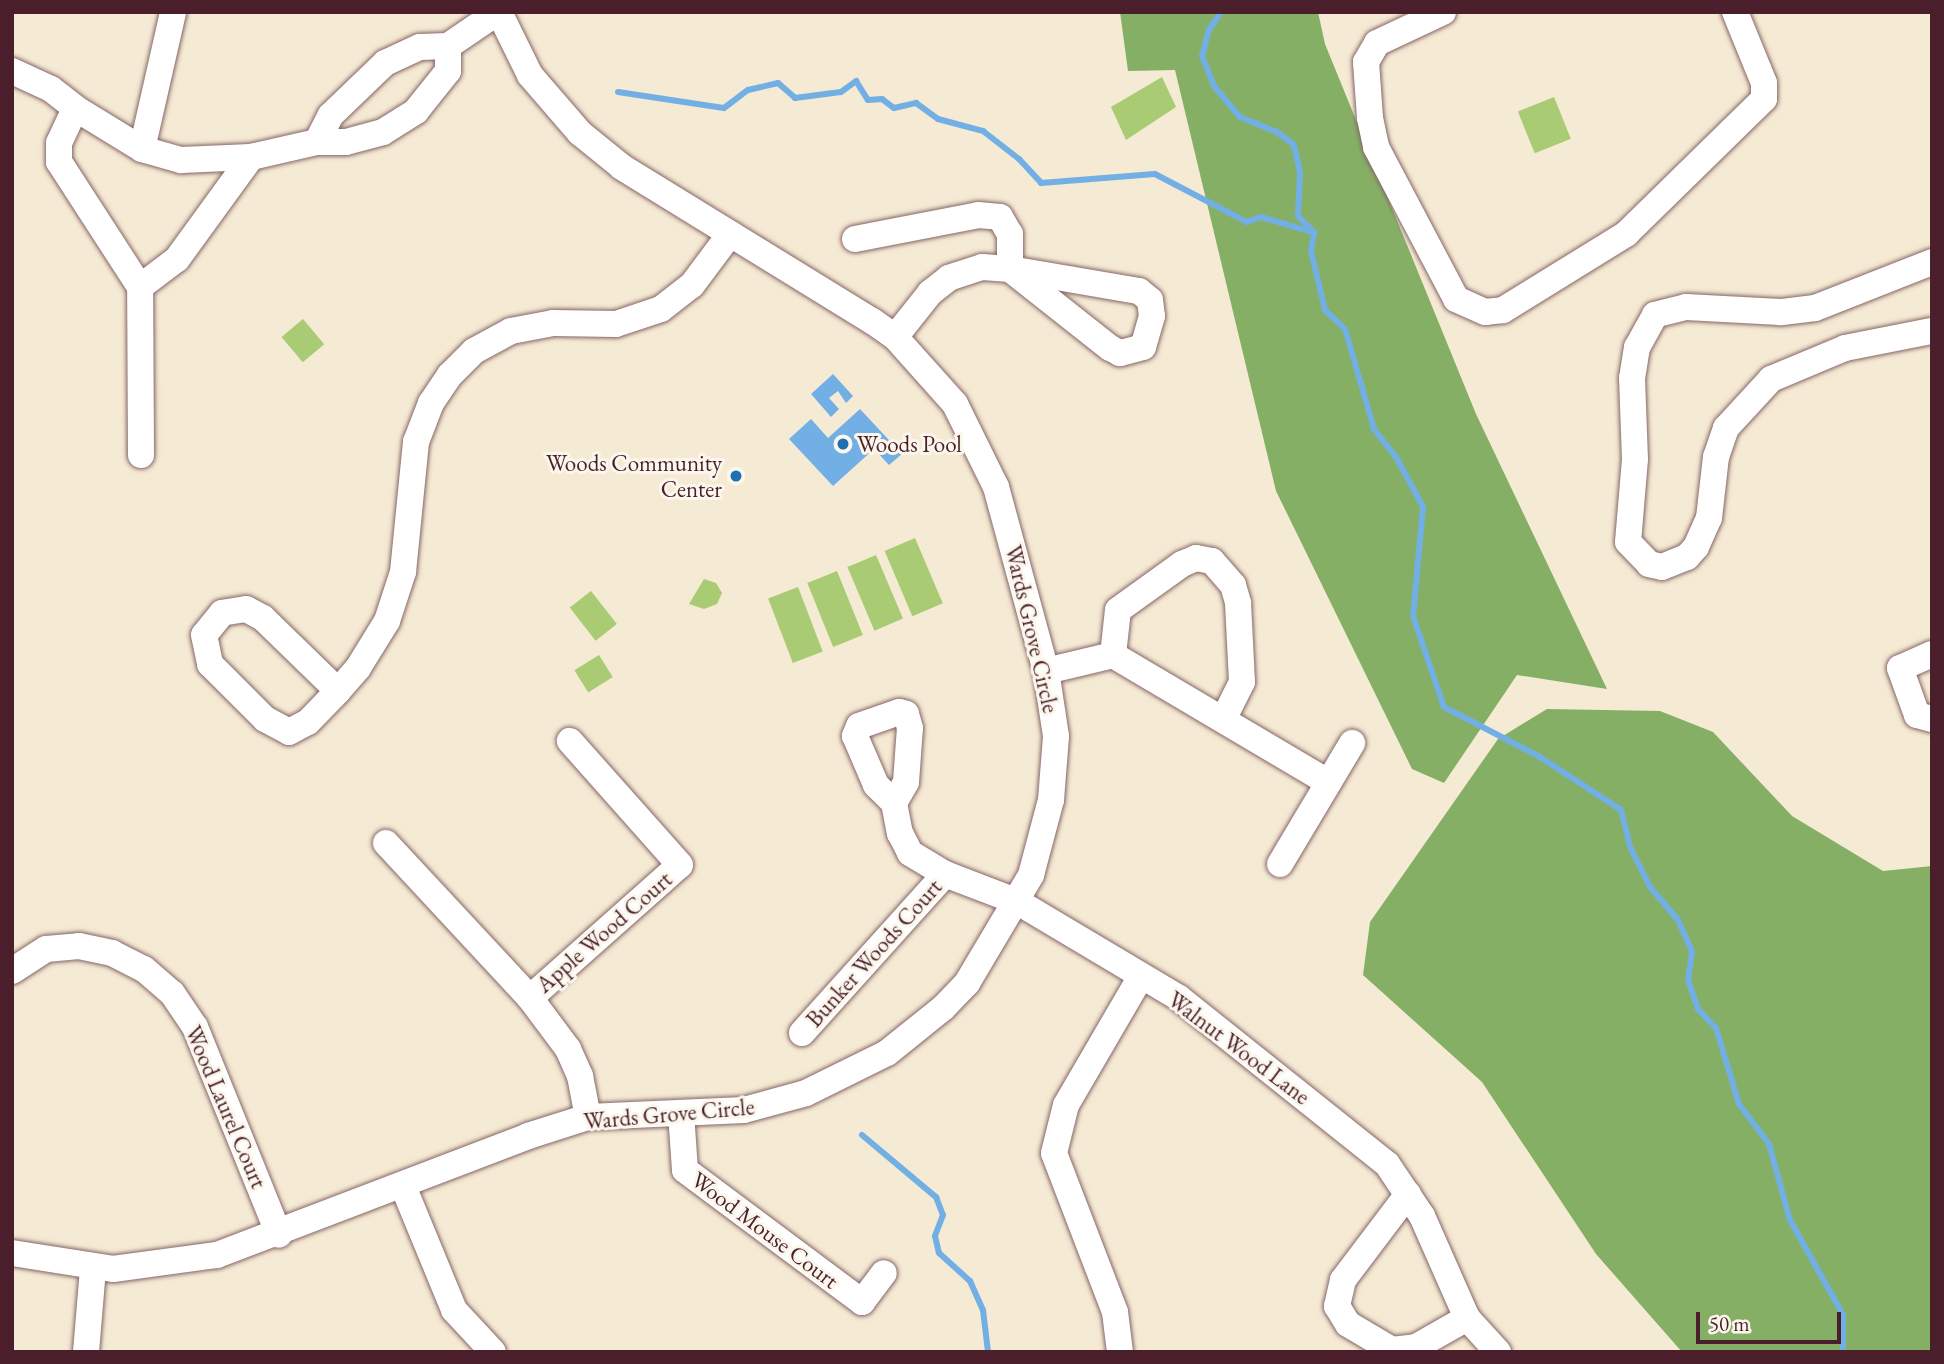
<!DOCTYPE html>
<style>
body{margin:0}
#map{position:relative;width:1944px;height:1364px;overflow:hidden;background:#f5ead4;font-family:"EB Garamond",serif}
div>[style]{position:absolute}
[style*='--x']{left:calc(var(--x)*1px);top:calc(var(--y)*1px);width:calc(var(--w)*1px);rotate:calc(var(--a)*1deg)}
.green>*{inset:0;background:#a9cb74;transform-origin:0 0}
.forest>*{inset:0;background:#86af66}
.water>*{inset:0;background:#72afe4}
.stream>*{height:6px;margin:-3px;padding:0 3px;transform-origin:3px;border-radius:3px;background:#72afe4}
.roads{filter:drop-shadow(0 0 2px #866666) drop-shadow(0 0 2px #866666)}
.minor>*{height:26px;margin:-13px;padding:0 13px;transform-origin:13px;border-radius:13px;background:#fff}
.dots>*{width:19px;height:19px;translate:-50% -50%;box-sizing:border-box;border:4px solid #fbf7ec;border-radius:50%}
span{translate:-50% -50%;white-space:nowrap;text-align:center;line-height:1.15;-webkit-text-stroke:6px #fbf7ec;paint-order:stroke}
.poi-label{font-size:23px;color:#4a1f2b}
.left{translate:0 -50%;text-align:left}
.right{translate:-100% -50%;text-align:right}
.street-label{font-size:23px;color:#4a1f2b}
.frame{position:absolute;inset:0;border:14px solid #4a1f2b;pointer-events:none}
.scale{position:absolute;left:1696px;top:1312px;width:145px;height:32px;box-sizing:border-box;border:4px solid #4a1f2b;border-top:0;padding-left:9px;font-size:21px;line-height:24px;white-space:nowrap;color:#4a1f2b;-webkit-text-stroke:5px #fbf7ec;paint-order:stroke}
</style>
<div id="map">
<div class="green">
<i style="clip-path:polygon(1162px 77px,1176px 107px,1126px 140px,1111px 107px)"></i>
<i style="left:1554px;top:97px;width:45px;height:39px;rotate:68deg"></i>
<i style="left:303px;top:319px;width:33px;height:28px;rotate:50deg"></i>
<i style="left:915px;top:538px;width:71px;height:33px;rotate:67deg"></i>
<i style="left:876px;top:555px;width:69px;height:31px;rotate:67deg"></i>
<i style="left:837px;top:571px;width:69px;height:32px;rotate:68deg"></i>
<i style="clip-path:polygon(704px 579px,716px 583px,722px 593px,717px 604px,704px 609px,689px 604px)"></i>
<i style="left:798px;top:587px;width:69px;height:32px;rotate:69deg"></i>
<i style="left:591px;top:591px;width:42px;height:27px;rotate:52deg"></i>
<i style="left:599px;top:655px;width:26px;height:29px;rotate:58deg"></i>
</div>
<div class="forest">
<i style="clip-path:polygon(1120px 12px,1318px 12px,1325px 44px,1476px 414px,1607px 689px,1517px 675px,1444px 783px,1412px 769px,1276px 491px,1175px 70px,1128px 71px)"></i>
<i style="clip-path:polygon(1547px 709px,1660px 711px,1713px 732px,1792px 816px,1883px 871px,1932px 866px,1932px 1352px,1682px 1352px,1596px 1254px,1482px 1082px,1363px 975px,1370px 922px,1498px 739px)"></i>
</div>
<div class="water">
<i style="clip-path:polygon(833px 374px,853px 396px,846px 403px,838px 391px,829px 398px,839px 409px,831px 417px,811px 394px)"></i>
<i style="clip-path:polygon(860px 409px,902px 454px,889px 465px,874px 449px,833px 486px,789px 439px,811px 419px,828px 438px)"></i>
</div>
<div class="stream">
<i style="--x:1221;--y:12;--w:22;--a:124"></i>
<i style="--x:1209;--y:30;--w:27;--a:105"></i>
<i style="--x:1202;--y:56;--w:32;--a:68"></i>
<i style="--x:1214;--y:86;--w:40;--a:50"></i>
<i style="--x:1240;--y:117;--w:40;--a:22"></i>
<i style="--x:1277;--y:132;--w:21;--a:37"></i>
<i style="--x:1294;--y:145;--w:29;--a:78"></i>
<i style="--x:1300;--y:173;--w:43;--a:92.7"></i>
<i style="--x:1298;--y:216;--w:23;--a:45"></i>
<i style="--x:1314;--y:232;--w:19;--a:99"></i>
<i style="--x:1311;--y:251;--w:61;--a:76.7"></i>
<i style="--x:1325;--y:310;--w:28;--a:44"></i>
<i style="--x:1345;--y:329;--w:104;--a:73.8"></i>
<i style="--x:1374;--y:429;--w:36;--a:52"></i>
<i style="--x:1396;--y:457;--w:57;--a:61.6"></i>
<i style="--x:1423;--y:507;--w:109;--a:95.2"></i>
<i style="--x:1413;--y:616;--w:96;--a:71.2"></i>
<i style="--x:1444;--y:707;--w:108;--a:27.5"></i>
<i style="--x:1540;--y:757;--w:97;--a:33.2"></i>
<i style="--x:1621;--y:810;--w:38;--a:76"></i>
<i style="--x:1630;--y:847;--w:45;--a:63.4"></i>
<i style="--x:1650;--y:887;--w:43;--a:49.7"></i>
<i style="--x:1678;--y:920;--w:35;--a:66"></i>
<i style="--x:1692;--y:952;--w:28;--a:98"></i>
<i style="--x:1688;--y:980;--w:31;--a:71"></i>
<i style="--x:1698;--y:1009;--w:26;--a:47"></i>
<i style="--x:1716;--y:1028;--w:79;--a:73.2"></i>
<i style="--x:1739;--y:1104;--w:50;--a:53.1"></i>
<i style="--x:1769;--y:1144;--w:79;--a:74.6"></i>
<i style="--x:1790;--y:1220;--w:109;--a:60.8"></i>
<i style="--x:1843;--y:1315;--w:37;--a:90"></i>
<i style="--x:618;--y:92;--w:107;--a:8.6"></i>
<i style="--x:724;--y:108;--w:30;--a:-37"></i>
<i style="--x:748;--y:90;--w:31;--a:-13"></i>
<i style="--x:778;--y:83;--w:23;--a:41"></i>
<i style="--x:795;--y:98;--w:46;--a:-7.4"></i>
<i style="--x:841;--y:92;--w:19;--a:-36"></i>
<i style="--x:856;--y:81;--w:22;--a:58"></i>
<i style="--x:868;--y:100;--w:14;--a:-4"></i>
<i style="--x:882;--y:99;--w:15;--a:37"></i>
<i style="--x:894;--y:108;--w:23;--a:-13"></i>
<i style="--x:916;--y:103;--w:27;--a:36"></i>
<i style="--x:938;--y:119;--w:47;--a:14.9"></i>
<i style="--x:983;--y:131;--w:46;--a:37.9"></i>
<i style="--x:1019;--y:159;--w:33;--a:47"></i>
<i style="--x:1041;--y:183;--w:114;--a:-4.5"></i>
<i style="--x:1155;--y:174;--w:104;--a:27.6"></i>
<i style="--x:1247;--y:222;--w:15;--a:-20"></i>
<i style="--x:1261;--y:217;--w:53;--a:16.4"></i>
<i style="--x:862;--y:1135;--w:97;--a:40"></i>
<i style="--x:936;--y:1197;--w:19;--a:69"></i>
<i style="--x:943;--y:1215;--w:22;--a:111"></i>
<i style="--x:935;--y:1236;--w:17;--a:77"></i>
<i style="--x:939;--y:1253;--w:42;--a:42.1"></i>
<i style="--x:970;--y:1281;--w:32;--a:66"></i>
<i style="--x:983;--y:1310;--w:42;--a:83.2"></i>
</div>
<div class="roads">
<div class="minor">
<i style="--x:1443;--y:12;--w:73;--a:154.8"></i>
<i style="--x:1377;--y:43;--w:22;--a:120"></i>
<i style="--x:1366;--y:62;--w:56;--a:85.9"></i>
<i style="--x:1370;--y:118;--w:30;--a:78"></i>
<i style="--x:1376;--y:147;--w:172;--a:62.2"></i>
<i style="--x:1456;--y:299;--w:32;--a:24"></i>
<i style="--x:1485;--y:312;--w:18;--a:-6"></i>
<i style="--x:1503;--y:310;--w:145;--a:-31.7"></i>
<i style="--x:1626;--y:234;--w:193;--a:-44.4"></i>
<i style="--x:1764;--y:99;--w:16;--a:-90"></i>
<i style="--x:1764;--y:83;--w:77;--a:-112.2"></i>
<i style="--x:12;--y:71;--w:43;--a:24.8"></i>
<i style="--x:51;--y:89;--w:31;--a:38"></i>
<i style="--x:317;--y:142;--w:30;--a:-63"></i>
<i style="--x:331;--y:115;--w:75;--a:-43.9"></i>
<i style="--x:385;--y:63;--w:38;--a:-25"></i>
<i style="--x:420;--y:47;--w:28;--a:-2"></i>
<i style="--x:448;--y:46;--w:60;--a:-34.2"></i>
<i style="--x:142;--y:149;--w:140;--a:-77.2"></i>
<i style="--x:855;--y:239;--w:125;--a:-11"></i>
<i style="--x:978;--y:215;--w:22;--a:5"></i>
<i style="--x:1000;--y:217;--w:20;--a:60"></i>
<i style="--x:1010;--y:234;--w:35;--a:90"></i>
<i style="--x:1010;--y:269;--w:28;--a:-176"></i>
<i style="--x:982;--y:267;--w:35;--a:162"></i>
<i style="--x:949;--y:278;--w:24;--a:142"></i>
<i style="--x:930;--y:293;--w:56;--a:128.5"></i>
<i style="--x:1932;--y:262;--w:126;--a:158.5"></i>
<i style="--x:1815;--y:308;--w:35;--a:173"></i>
<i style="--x:1780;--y:312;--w:94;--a:-177"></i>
<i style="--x:1686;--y:307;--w:32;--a:166"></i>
<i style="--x:1655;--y:315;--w:37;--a:119"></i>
<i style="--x:1637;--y:347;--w:31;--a:99"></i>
<i style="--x:1632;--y:378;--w:81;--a:87.9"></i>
<i style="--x:1635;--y:459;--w:83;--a:94.8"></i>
<i style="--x:1628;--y:542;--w:30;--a:46"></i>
<i style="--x:1649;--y:564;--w:13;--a:13"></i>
<i style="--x:1662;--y:567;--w:27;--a:-22"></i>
<i style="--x:1687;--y:557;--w:13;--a:-48"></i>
<i style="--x:1696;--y:547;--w:32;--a:-66"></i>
<i style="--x:1709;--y:518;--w:61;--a:-83.5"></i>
<i style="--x:1716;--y:457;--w:31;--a:-71"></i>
<i style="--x:1726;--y:428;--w:67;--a:-47.4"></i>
<i style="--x:1771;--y:379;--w:80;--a:-22.7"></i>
<i style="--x:1845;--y:348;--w:89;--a:-11.1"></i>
<i style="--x:1010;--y:269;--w:131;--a:9.7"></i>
<i style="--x:1139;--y:291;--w:14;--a:39"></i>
<i style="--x:1150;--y:300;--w:16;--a:83"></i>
<i style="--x:1152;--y:316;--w:32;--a:106"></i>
<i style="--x:1143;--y:347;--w:24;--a:165"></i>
<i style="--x:1120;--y:353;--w:11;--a:-153"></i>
<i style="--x:1110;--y:348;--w:127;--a:-141.7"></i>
<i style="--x:140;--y:287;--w:149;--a:-122.9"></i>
<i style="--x:59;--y:162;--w:19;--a:-90"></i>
<i style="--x:59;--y:143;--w:38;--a:-65"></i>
<i style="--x:75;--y:108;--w:79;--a:31.5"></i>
<i style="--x:142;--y:149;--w:41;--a:15.8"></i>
<i style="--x:181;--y:160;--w:70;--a:-2.5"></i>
<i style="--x:251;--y:157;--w:68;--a:-12.8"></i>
<i style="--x:317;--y:142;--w:29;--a:0"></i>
<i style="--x:346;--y:142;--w:38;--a:-15"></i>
<i style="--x:383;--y:132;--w:39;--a:-32"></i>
<i style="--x:416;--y:111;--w:51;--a:-51.3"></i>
<i style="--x:448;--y:71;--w:25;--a:-90"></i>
<i style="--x:141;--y:455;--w:168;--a:-90.3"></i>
<i style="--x:140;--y:287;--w:46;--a:-37.1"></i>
<i style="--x:177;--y:259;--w:126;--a:-54"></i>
<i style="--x:1932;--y:654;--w:35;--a:156"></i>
<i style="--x:1900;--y:668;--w:50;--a:70.1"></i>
<i style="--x:1917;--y:715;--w:16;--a:15"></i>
<i style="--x:1113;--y:655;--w:45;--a:-83.7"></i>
<i style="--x:1118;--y:610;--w:79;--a:-35.7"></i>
<i style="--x:1182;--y:564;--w:15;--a:-23"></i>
<i style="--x:1196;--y:558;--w:16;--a:11"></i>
<i style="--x:1212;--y:561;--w:32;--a:49"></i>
<i style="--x:1233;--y:585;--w:19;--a:74"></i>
<i style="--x:1238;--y:603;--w:79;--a:87.1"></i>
<i style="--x:1242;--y:682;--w:40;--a:116.6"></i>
<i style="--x:1046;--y:671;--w:69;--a:-13.4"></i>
<i style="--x:1113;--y:655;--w:250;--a:30.6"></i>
<i style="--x:338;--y:691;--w:105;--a:-135.8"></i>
<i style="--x:263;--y:618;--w:19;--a:-152"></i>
<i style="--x:246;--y:609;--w:24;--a:171"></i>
<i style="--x:222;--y:613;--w:28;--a:129"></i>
<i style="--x:204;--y:635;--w:30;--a:78"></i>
<i style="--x:210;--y:664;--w:78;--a:45"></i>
<i style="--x:265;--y:719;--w:27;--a:28"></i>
<i style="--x:289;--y:732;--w:21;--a:-28"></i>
<i style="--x:308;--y:722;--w:43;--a:-45.9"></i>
<i style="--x:338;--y:691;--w:30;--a:-49"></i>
<i style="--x:358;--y:668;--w:55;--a:-58.3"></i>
<i style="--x:387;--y:621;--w:52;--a:-71.9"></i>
<i style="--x:403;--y:572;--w:131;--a:-84.3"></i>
<i style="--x:416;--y:442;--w:42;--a:-69"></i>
<i style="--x:431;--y:403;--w:34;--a:-56"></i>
<i style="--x:450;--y:375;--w:34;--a:-45"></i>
<i style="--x:474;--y:351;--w:42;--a:-28.4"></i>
<i style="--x:511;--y:331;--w:43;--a:-10.8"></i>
<i style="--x:553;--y:323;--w:63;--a:0.9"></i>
<i style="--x:616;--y:324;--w:47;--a:-18.4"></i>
<i style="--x:661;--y:309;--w:39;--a:-38"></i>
<i style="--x:692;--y:285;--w:64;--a:-53.3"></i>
<i style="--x:894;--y:803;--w:24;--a:-60"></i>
<i style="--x:906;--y:782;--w:54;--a:-85.8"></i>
<i style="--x:910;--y:728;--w:15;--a:-106"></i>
<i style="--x:906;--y:714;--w:7;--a:-164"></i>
<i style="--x:899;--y:712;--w:42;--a:160.7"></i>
<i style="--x:859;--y:726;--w:11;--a:112"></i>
<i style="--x:855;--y:736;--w:53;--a:66.8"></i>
<i style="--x:876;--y:785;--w:25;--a:45"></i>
<i style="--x:894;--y:803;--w:31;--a:79"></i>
<i style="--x:900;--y:833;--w:22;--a:63"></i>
<i style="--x:910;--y:853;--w:41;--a:31"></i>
<i style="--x:945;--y:874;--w:78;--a:21"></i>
<i style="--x:1018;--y:902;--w:187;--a:30.8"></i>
<i style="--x:1179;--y:998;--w:266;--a:38.6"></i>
<i style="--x:1387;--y:1164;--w:63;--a:56.1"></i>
<i style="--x:1422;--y:1216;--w:111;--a:66.2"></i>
<i style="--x:1467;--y:1318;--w:46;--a:47.6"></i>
<i style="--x:386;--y:843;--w:212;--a:47.1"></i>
<i style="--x:530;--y:998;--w:64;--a:53.3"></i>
<i style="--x:568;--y:1049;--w:30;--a:66"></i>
<i style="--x:580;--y:1076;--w:42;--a:79"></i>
<i style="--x:1280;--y:864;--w:141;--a:-59.2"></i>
<i style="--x:12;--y:971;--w:40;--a:-32.9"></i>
<i style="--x:46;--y:949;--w:33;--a:-5"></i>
<i style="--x:79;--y:946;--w:34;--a:12"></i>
<i style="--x:112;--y:953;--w:36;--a:27"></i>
<i style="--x:144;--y:969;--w:37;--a:41"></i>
<i style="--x:172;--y:993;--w:41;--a:55.9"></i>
<i style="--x:195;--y:1027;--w:224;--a:68"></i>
<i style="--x:530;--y:998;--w:200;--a:-41.6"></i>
<i style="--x:680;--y:865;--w:166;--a:-131.6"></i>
<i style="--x:802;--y:1033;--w:214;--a:-48"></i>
<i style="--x:681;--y:1113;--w:57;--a:86"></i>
<i style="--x:685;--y:1170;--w:221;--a:36.7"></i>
<i style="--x:862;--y:1302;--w:36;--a:-53"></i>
<i style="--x:403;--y:1186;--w:134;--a:67.6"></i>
<i style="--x:454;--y:1310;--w:57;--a:47.1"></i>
<i style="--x:1408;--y:1194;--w:108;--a:127.1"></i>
<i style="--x:1343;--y:1280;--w:27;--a:103"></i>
<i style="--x:1337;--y:1306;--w:21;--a:59"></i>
<i style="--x:1348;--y:1324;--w:51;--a:30.6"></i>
<i style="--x:1392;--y:1350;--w:24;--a:-7"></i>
<i style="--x:1416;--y:1347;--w:59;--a:-29.6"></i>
<i style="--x:12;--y:1253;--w:102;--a:9"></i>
<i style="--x:113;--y:1269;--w:105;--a:-7.7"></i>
<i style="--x:217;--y:1255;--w:333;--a:-20.9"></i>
<i style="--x:528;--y:1136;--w:63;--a:-17.6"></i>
<i style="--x:588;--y:1117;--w:156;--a:-2.6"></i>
<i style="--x:744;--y:1110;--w:64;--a:-15.3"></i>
<i style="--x:806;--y:1093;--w:90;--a:-26.3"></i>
<i style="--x:887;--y:1053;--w:72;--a:-38.8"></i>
<i style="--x:943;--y:1008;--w:35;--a:-46"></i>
<i style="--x:967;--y:983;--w:126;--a:-59.3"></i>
<i style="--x:1031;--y:875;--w:78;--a:-75.1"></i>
<i style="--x:1051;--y:800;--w:64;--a:-85.5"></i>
<i style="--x:1056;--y:736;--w:66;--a:-98.7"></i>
<i style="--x:1046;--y:671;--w:191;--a:-105.2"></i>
<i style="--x:996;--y:487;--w:93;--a:-116.3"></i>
<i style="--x:955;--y:404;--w:90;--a:-131.8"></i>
<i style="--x:895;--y:337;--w:28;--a:-145"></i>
<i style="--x:872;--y:321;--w:294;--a:-148.4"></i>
<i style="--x:622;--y:167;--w:54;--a:-141"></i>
<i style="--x:580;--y:133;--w:77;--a:-130.8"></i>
<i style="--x:530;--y:75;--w:70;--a:-116.2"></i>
<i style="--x:86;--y:1352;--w:84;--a:-85.2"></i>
<i style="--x:1120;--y:1352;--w:40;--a:-97.1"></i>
<i style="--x:1115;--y:1312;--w:170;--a:-111"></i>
<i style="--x:1054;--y:1153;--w:49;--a:-76"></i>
<i style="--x:1066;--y:1105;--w:147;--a:-59.8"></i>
</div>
</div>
<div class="dots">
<i style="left:843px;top:444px;background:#1f6fb2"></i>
<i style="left:736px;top:476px;background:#1f6fb2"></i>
</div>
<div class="poi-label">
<span class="left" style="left:857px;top:444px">Woods Pool</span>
<span class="right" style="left:722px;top:476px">Woods Community<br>Center</span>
</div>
<div class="street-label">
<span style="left:1032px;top:629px;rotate:77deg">Wards Grove Circle</span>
<span style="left:604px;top:932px;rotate:-41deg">Apple Wood Court</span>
<span style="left:874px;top:953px;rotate:-48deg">Bunker Woods Court</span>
<span style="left:1239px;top:1048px;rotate:37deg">Walnut Wood Lane</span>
<span style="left:226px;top:1107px;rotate:67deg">Wood Laurel Court</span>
<span style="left:669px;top:1114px;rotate:-5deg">Wards Grove Circle</span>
<span style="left:765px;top:1230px;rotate:37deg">Wood Mouse Court</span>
</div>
<div class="frame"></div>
<div class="scale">50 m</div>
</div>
